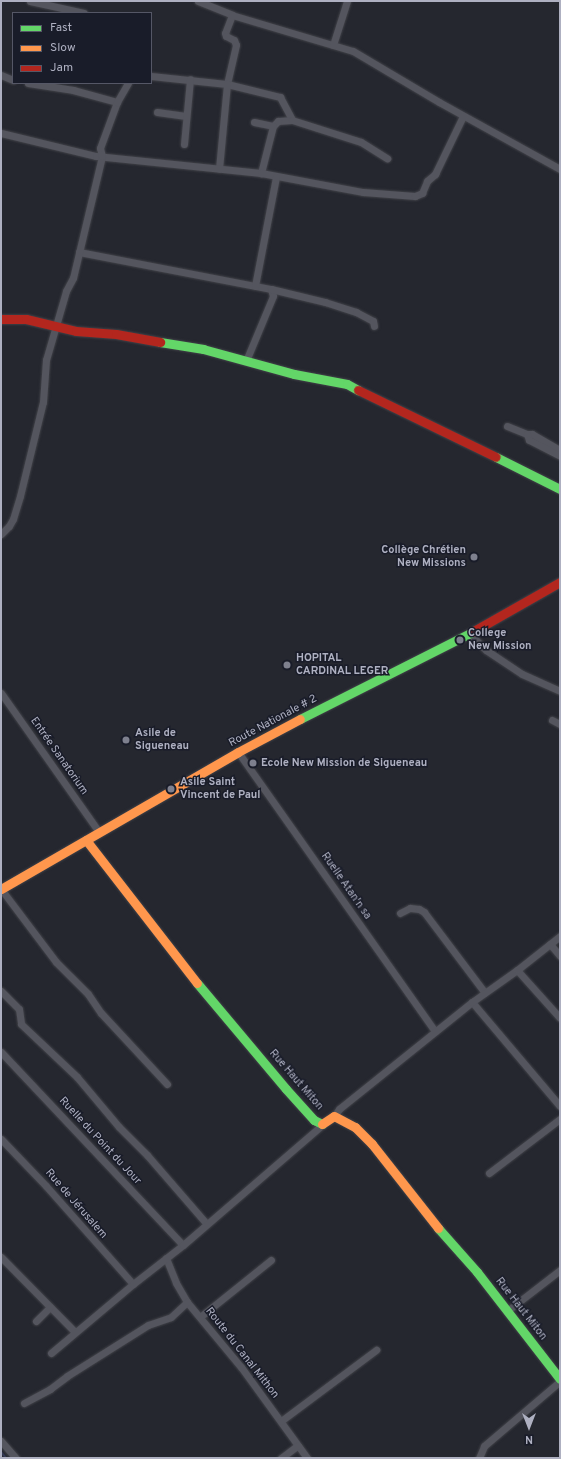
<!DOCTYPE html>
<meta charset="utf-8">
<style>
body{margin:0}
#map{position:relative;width:561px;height:1459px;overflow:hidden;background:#25272f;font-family:Overpass,sans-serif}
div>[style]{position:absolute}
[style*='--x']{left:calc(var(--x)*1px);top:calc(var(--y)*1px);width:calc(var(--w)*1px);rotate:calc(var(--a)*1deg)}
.stream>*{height:2px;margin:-1px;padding:0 1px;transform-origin:1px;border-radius:1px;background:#343955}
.roads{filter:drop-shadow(0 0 1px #414248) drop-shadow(0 0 1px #414248)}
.street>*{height:7px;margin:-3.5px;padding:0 3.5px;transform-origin:3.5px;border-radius:3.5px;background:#54555e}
.fast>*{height:9px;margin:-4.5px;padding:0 4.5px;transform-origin:4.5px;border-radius:4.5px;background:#63d668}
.slow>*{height:9px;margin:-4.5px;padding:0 4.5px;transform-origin:4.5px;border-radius:4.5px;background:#ff974d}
.jam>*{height:9px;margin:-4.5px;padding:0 4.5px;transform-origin:4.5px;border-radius:4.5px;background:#b3261e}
.dots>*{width:11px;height:11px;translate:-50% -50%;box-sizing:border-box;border:2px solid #191c29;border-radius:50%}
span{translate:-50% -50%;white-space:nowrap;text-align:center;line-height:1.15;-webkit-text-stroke:3px #191c29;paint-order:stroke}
.poi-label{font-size:11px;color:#aeb0c1;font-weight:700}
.right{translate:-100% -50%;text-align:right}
.left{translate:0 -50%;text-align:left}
.street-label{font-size:11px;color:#aeb0c1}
.frame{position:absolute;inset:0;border:2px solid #aeb0c1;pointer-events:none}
.legend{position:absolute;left:12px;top:12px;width:140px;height:72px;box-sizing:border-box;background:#191c29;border:1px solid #555766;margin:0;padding:5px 7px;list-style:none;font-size:12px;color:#aeb0c1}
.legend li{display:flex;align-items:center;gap:8px;height:20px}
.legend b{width:20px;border:1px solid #555766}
.north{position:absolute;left:509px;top:1407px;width:40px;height:40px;-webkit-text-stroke:3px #191c29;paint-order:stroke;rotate:180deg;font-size:11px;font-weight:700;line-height:16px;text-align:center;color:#aeb0c1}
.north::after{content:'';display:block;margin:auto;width:14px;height:18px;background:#aeb0c1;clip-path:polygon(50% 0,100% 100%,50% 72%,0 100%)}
</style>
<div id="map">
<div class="stream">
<i style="--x:1;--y:1452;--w:8;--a:50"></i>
</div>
<div class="roads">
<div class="street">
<i style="--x:30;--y:1;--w:55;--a:12.5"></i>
<i style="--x:198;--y:1;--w:37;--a:22"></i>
<i style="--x:232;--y:15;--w:19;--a:111"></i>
<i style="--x:225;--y:33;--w:3;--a:72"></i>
<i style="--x:226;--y:36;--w:9;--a:27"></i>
<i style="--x:234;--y:40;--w:5;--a:68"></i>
<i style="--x:236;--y:45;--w:40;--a:103"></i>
<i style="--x:227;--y:84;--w:55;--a:13.8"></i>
<i style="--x:280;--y:97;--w:26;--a:62"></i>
<i style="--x:292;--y:120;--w:14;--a:176"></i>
<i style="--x:278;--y:121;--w:7;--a:135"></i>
<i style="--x:232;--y:15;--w:126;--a:16.6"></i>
<i style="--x:353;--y:51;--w:100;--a:30.7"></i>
<i style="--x:439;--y:102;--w:138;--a:29"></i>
<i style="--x:333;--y:45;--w:46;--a:-72.3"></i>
<i style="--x:1;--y:75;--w:13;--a:23"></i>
<i style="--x:151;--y:76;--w:76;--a:6"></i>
<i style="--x:227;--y:84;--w:85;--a:95.4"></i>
<i style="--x:28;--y:83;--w:46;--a:8.8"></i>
<i style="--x:73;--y:90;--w:46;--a:15.3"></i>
<i style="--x:157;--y:112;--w:29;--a:8"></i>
<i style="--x:292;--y:120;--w:72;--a:17.7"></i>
<i style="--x:361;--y:142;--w:31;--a:32"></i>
<i style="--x:254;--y:122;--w:19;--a:12"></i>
<i style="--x:273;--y:126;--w:49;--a:104.3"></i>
<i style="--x:1;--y:133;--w:98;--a:13.6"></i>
<i style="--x:96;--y:156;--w:166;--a:5.9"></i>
<i style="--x:261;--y:173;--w:104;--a:10.6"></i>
<i style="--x:363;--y:192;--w:52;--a:4.4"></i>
<i style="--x:415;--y:196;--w:8;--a:-23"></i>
<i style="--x:422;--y:193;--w:13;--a:-67"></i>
<i style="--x:427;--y:181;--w:11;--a:-41"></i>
<i style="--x:435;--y:174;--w:64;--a:-64.2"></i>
<i style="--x:184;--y:144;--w:65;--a:-84.7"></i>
<i style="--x:79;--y:252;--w:196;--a:10.9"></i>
<i style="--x:271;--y:289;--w:7;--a:74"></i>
<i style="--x:273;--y:296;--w:70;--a:112.6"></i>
<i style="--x:255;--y:286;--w:111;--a:-79.1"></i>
<i style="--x:271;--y:289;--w:56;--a:13.5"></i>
<i style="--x:325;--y:302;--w:33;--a:18"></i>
<i style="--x:356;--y:312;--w:19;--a:28"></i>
<i style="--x:373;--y:321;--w:5;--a:79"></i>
<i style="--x:507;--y:426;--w:22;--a:22"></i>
<i style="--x:527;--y:434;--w:5;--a:0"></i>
<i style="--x:532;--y:434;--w:32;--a:30"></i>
<i style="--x:527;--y:434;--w:6;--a:72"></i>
<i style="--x:529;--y:440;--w:35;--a:27"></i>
<i style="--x:1;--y:534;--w:11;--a:-45"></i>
<i style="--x:9;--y:526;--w:8;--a:-60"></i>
<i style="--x:13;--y:519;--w:24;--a:-73"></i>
<i style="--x:20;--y:496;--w:97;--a:-76.3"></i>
<i style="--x:43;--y:402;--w:42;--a:-85.9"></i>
<i style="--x:46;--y:360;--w:72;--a:-73.8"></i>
<i style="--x:66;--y:291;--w:15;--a:-62"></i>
<i style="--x:73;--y:278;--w:125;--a:-76.6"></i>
<i style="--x:102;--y:156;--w:8;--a:-104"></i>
<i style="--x:100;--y:148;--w:49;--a:-69.7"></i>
<i style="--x:117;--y:102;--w:22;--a:-60"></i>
<i style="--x:469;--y:633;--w:24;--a:45"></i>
<i style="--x:486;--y:650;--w:43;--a:33.7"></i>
<i style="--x:522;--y:674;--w:42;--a:24.1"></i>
<i style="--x:1;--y:693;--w:170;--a:54.8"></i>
<i style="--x:552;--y:720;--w:9;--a:27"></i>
<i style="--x:238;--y:752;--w:342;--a:54.8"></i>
<i style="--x:1;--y:889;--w:91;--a:53"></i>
<i style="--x:56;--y:962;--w:45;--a:45"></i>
<i style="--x:88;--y:994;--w:23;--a:56"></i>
<i style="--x:101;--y:1013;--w:97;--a:47.1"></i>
<i style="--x:400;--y:913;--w:11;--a:-27"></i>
<i style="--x:410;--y:908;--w:9;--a:6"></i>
<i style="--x:419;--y:909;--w:6;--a:31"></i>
<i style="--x:424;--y:912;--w:101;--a:53"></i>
<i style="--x:550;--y:944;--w:16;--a:50"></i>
<i style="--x:517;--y:970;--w:64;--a:48.1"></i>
<i style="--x:1;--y:991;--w:25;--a:45"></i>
<i style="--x:19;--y:1009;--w:15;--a:82"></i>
<i style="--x:21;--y:1024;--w:77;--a:43.4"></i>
<i style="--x:77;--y:1077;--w:65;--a:50"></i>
<i style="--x:119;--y:1127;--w:40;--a:45"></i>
<i style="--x:147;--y:1155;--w:90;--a:49.1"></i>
<i style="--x:472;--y:1002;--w:136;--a:49.8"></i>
<i style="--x:1;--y:1052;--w:265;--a:46.7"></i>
<i style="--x:334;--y:1116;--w:9;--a:-54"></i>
<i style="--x:339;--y:1109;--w:171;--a:-38.8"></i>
<i style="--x:472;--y:1002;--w:55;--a:-35.4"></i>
<i style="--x:517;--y:970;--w:55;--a:-38.3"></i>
<i style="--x:1;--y:1139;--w:65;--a:46.2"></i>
<i style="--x:46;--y:1186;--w:131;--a:48.4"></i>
<i style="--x:489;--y:1173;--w:89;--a:-37.3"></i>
<i style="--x:1;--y:1257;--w:105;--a:45.4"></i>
<i style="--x:166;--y:1258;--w:27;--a:68"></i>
<i style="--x:176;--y:1283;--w:22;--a:60"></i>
<i style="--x:187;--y:1302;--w:85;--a:50.3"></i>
<i style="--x:241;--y:1367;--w:112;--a:54"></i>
<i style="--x:507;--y:1311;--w:67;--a:-37.7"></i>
<i style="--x:200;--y:1317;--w:91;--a:-38.8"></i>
<i style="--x:36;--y:1321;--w:20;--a:-45"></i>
<i style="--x:51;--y:1353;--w:107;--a:-40.1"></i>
<i style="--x:133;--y:1284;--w:63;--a:-38"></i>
<i style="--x:183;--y:1245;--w:185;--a:-40.8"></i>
<i style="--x:24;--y:1403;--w:30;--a:-28"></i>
<i style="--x:50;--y:1389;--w:21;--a:-37"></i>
<i style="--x:67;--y:1376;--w:96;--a:-32.2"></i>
<i style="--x:148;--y:1325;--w:24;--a:-19"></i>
<i style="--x:171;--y:1317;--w:22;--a:-43"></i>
<i style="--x:281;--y:1421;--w:119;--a:-36.8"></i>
<i style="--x:1;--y:1441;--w:23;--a:49"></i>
<i style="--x:281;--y:1458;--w:21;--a:-37"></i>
<i style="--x:479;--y:1458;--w:13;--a:-67"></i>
<i style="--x:484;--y:1446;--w:100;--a:-40.5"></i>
</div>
<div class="fast">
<i style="--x:160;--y:342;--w:44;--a:9.2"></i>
<i style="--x:203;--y:349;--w:94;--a:15.4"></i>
<i style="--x:294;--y:374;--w:54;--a:10.7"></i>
<i style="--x:347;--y:384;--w:13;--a:29"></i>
<i style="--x:496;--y:457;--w:72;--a:26.6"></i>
<i style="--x:300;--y:719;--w:193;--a:-26.8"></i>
<i style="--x:197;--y:983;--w:138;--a:50"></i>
<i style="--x:286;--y:1089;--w:42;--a:47.9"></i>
<i style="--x:314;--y:1120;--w:9;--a:27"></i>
<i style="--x:438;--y:1228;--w:59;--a:48.4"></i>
<i style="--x:477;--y:1272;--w:135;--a:52.2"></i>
</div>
<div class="slow">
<i style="--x:86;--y:840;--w:181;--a:52.2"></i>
<i style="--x:1;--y:889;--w:274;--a:-30"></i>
<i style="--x:238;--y:752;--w:70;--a:-28"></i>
<i style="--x:322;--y:1124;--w:14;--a:-34"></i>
<i style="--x:334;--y:1116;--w:24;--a:28"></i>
<i style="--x:355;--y:1127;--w:24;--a:45"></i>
<i style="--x:372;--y:1144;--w:107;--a:51.8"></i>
</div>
<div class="jam">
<i style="--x:1;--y:319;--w:25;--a:0"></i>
<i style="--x:26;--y:319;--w:51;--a:13.5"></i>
<i style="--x:76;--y:331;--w:40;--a:4.3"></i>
<i style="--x:116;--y:334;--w:45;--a:10.3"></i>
<i style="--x:358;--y:390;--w:153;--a:25.9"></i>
<i style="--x:472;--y:632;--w:101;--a:-29.6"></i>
</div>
</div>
<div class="dots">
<i style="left:474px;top:557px;background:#7e808e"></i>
<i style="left:460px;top:640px;background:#7e808e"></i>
<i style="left:287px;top:665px;background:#7e808e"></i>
<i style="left:126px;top:740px;background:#7e808e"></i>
<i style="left:253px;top:763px;background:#7e808e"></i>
<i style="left:171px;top:789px;background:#7e808e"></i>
</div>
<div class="poi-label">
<span class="right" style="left:466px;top:557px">Collège Chrétien<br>New Missions</span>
<span class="left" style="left:468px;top:640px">College<br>New Mission</span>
<span class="left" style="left:296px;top:665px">HOPITAL<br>CARDINAL LEGER</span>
<span class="left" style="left:135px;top:740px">Asile de<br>Sigueneau</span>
<span class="left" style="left:261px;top:763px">Ecole New Mission de Sigueneau</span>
<span class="left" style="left:180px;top:789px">Asile Saint<br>Vincent de Paul</span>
</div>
<div class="street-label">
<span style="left:273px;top:721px;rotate:-28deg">Route Nationale # 2</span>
<span style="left:59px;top:756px;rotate:55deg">Entrée Sanatorium</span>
<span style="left:346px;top:886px;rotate:55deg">Ruelle Atan'n sa</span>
<span style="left:296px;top:1080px;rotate:49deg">Rue Haut Miton</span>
<span style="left:100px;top:1141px;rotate:47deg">Ruelle du Point du Jour</span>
<span style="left:76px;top:1204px;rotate:49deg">Rue de Jérusalem</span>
<span style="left:521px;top:1309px;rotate:52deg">Rue Haut Miton</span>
<span style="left:242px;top:1353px;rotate:52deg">Route du Canal Mithon</span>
</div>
<div class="frame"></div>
<ul class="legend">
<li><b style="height:5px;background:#63d668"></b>Fast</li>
<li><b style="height:5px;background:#ff974d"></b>Slow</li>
<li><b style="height:5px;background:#b3261e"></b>Jam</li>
</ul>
<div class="north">N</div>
</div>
